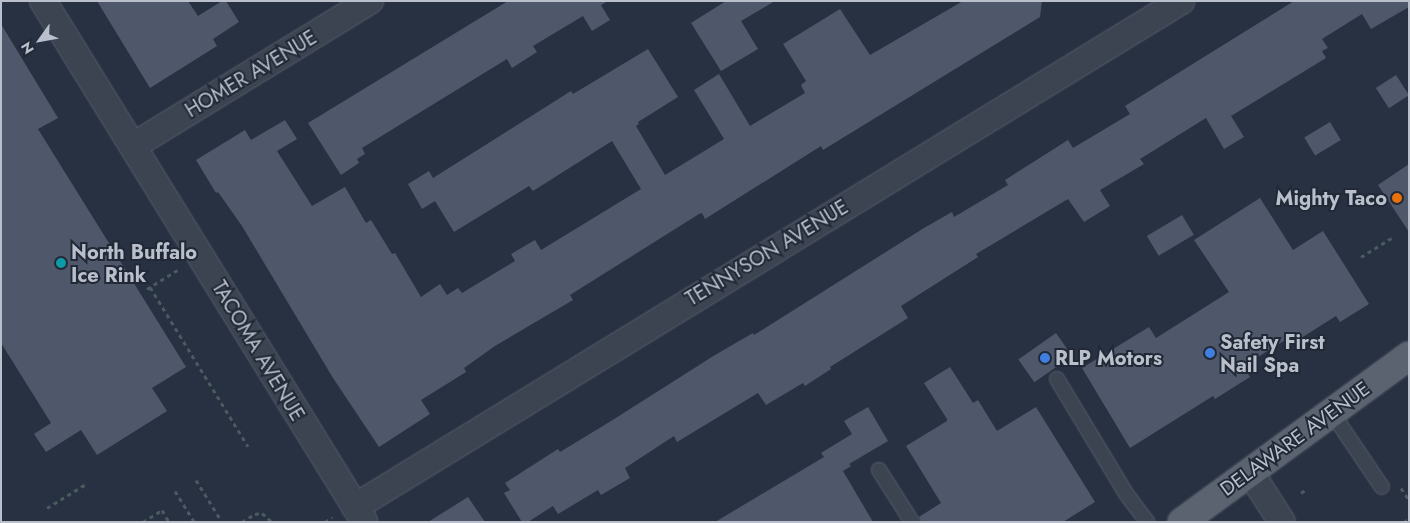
<!DOCTYPE html>
<style>
body{margin:0}
#map{position:relative;width:1410px;height:523px;overflow:hidden;background:#283142;font-family:Jost,sans-serif}
div>[style]{position:absolute}
[style*='--x']{left:calc(var(--x)*1px);top:calc(var(--y)*1px);width:calc(var(--w)*1px);rotate:calc(var(--a)*1deg)}
.building>*{inset:0;background:#4e586a;transform-origin:0 0}
.path>*{height:3px;margin-top:-1.5px;transform-origin:0;background:repeating-linear-gradient(90deg,#485b5f 0 4px,transparent 0 8px)}
.roads{filter:drop-shadow(0 0 1px #575f6c) drop-shadow(0 0 1px #575f6c)}
.service>*{height:14px;margin:-7px;padding:0 7px;transform-origin:7px;border-radius:7px;background:#3c4452}
.minor>*{height:26px;margin:-13px;padding:0 13px;transform-origin:13px;border-radius:13px;background:#3c4452}
.primary>*{height:28px;margin:-14px;padding:0 14px;transform-origin:14px;border-radius:14px;background:#5b6371}
.dots>*{width:14px;height:14px;translate:-50% -50%;box-sizing:border-box;border:2px solid #212937;border-radius:50%}
span{translate:-50% -50%;white-space:nowrap;text-align:center;line-height:1.15;-webkit-text-stroke:4px #212937;paint-order:stroke}
.street-label{font-size:20px;color:#b9bfcb}
.poi-label{font-size:20px;color:#b9bfcb;font-weight:700}
.right{translate:-100% -50%;text-align:right}
.left{translate:0 -50%;text-align:left}
.frame{position:absolute;inset:0;border:2px solid #b9bfcb;pointer-events:none}
.north{position:absolute;left:15px;top:15px;width:50px;height:50px;-webkit-text-stroke:4px #212937;paint-order:stroke;rotate:238deg;font-size:14px;font-weight:700;line-height:20px;text-align:center;color:#b9bfcb}
.north::after{content:'';display:block;margin:auto;width:18px;height:22px;background:#b9bfcb;clip-path:polygon(50% 0,100% 100%,50% 72%,0 100%)}
</style>
<div id="map">
<div class="building">
<i style="clip-path:polygon(97px 1px,188px 1px,198px 16px,222px 1px,226px 1px,239px 22px,213px 39px,217px 46px,150px 88px)"></i>
<i style="clip-path:polygon(508px 1px,608px 1px,601px 5px,610px 20px,592px 31px,583px 16px,533px 46px,537px 52px,512px 68px,507px 59px,362px 148px,365px 154px,357px 159px,359px 163px,341px 175px,308px 123px)"></i>
<i style="clip-path:polygon(726px 1px,775px 1px,741px 21px,758px 49px,721px 71px,691px 23px)"></i>
<i style="clip-path:polygon(963px 1px,1042px 1px,1040px 17px,823px 150px,821px 146px,705px 219px,702px 213px,699px 214px,570px 295px,573px 300px,495px 346px,464px 368px,466px 372px,421px 400px,430px 414px,379px 447px,333px 378px,242px 226px,218px 192px,216px 193px,196px 160px,245px 130px,251px 140px,285px 120px,297px 139px,277px 151px,312px 206px,345px 187px,366px 223px,371px 220px,392px 254px,395px 253px,421px 297px,440px 284px,447px 295px,458px 288px,462px 293px,515px 261px,511px 254px,535px 240px,541px 250px,641px 189px,612px 141px,533px 191px,529px 186px,454px 232px,435px 201px,422px 209px,408px 184px,429px 171px,433px 178px,571px 91px,573px 94px,648px 49px,678px 97px,638px 122px,639px 124px,636px 126px,665px 175px,724px 139px,694px 90px,719px 74px,750px 126px,805px 93px,801px 85px,806px 81px,783px 44px,840px 9px,870px 55px)"></i>
<i style="clip-path:polygon(1294px 1px,1409px 1px,1409px 7px,1371px 29px,1362px 14px,1322px 39px,1328px 48px,1322px 51px,1326px 58px,1231px 116px,1244px 137px,1224px 149px,1206px 118px,1140px 159px,1144px 164px,1100px 190px,1110px 206px,1084px 222px,1068px 199px,976px 254px,978px 257px,901px 306px,908px 318px,830px 367px,831px 369px,805px 386px,803px 383px,766px 405px,758px 393px,677px 442px,674px 436px,625px 468px,630px 478px,601px 495px,598px 490px,558px 514px,553px 506px,528px 522px,522px 522px,504px 493px,510px 490px,505px 483px,558px 449px,560px 452px,611px 421px,715px 355px,753px 333px,754px 335px,924px 228px,952px 212px,954px 217px,1008px 185px,1005px 180px,1068px 140px,1073px 148px,1130px 114px,1125px 106px)"></i>
<i style="clip-path:polygon(1px 24px,58px 118px,38px 129px,186px 367px,152px 388px,167px 411px,97px 455px,81px 430px,46px 452px,34px 434px,51px 423px,1px 343px)"></i>
<i style="left:1396px;top:75px;width:24px;height:24px;rotate:57deg"></i>
<i style="left:1330px;top:122px;width:21px;height:30px;rotate:59deg"></i>
<i style="clip-path:polygon(1409px 164px,1409px 232px,1378px 185px)"></i>
<i style="clip-path:polygon(1260px 198px,1293px 250px,1323px 231px,1369px 304px,1340px 322px,1336px 316px,1298px 340px,1295px 334px,1243px 366px,1250px 377px,1215px 399px,1213px 396px,1130px 448px,1082px 368px,1149px 327px,1156px 338px,1229px 292px,1194px 240px)"></i>
<i style="left:1182px;top:215px;width:23px;height:41px;rotate:59deg"></i>
<i style="left:1056px;top:333px;width:28px;height:46px;rotate:55deg"></i>
<i style="clip-path:polygon(950px 367px,973px 403px,978px 400px,997px 431px,1036px 407px,1095px 502px,1063px 522px,921px 522px,919px 517px,941px 503px,906px 446px,947px 421px,947px 419px,924px 383px)"></i>
<i style="clip-path:polygon(868px 407px,888px 441px,849px 464px,851px 466px,843px 471px,873px 522px,715px 522px,824px 457px,821px 453px,852px 434px,844px 421px)"></i>
<i style="clip-path:polygon(468px 497px,485px 522px,428px 522px)"></i>
</div>
<div class="path">
<i style="--x:1361;--y:257;--w:36;--a:-32"></i>
<i style="--x:150;--y:287;--w:187;--a:58.4"></i>
<i style="--x:147;--y:289;--w:36;--a:-32"></i>
<i style="--x:196;--y:480;--w:49;--a:58.2"></i>
<i style="--x:1401;--y:488;--w:14;--a:56"></i>
<i style="--x:175;--y:491;--w:36;--a:58"></i>
<i style="--x:1301;--y:493;--w:5;--a:-37"></i>
<i style="--x:47;--y:508;--w:46;--a:-31.6"></i>
<i style="--x:143;--y:522;--w:22;--a:-32"></i>
<i style="--x:162;--y:510;--w:14;--a:60"></i>
<i style="--x:242;--y:522;--w:15;--a:-32"></i>
<i style="--x:255;--y:514;--w:7;--a:-8"></i>
<i style="--x:262;--y:513;--w:13;--a:42"></i>
<i style="--x:325;--y:522;--w:9;--a:-32"></i>
<i style="--x:1404;--y:522;--w:6;--a:-31"></i>
</div>
<div class="roads">
<div class="service">
<i style="--x:1057;--y:379;--w:135;--a:58.9"></i>
<i style="--x:1127;--y:495;--w:34;--a:53"></i>
<i style="--x:1332;--y:413;--w:89;--a:56"></i>
<i style="--x:879;--y:470;--w:62;--a:57.6"></i>
</div>
<div class="minor">
<i style="--x:43;--y:1;--w:611;--a:58.31"></i>
<i style="--x:133;--y:146;--w:278;--a:-31.5"></i>
<i style="--x:1250;--y:472;--w:59;--a:57.4"></i>
<i style="--x:355;--y:507;--w:969;--a:-31.49"></i>
</div>
<div class="primary">
<i style="--x:1182;--y:522;--w:281;--a:-36.2"></i>
</div>
</div>
<div class="dots">
<i style="left:1397px;top:198px;background:#e8710a"></i>
<i style="left:61px;top:263px;background:#0f9aa8"></i>
<i style="left:1210px;top:353px;background:#3f7fe0"></i>
<i style="left:1045px;top:358px;background:#3f7fe0"></i>
</div>
<div class="street-label">
<span style="left:251px;top:74px;rotate:-31deg">HOMER AVENUE</span>
<span style="left:767px;top:253px;rotate:-31deg">TENNYSON AVENUE</span>
<span style="left:258px;top:351px;rotate:59deg">TACOMA AVENUE</span>
<span style="left:1295px;top:439px;rotate:-36deg">DELAWARE AVENUE</span>
</div>
<div class="poi-label">
<span class="right" style="left:1387px;top:198px">Mighty Taco</span>
<span class="left" style="left:71px;top:264px">North Buffalo<br>Ice Rink</span>
<span class="left" style="left:1220px;top:354px">Safety First<br>Nail Spa</span>
<span class="left" style="left:1055px;top:358px">RLP Motors</span>
</div>
<div class="frame"></div>
<div class="north">N</div>
</div>
